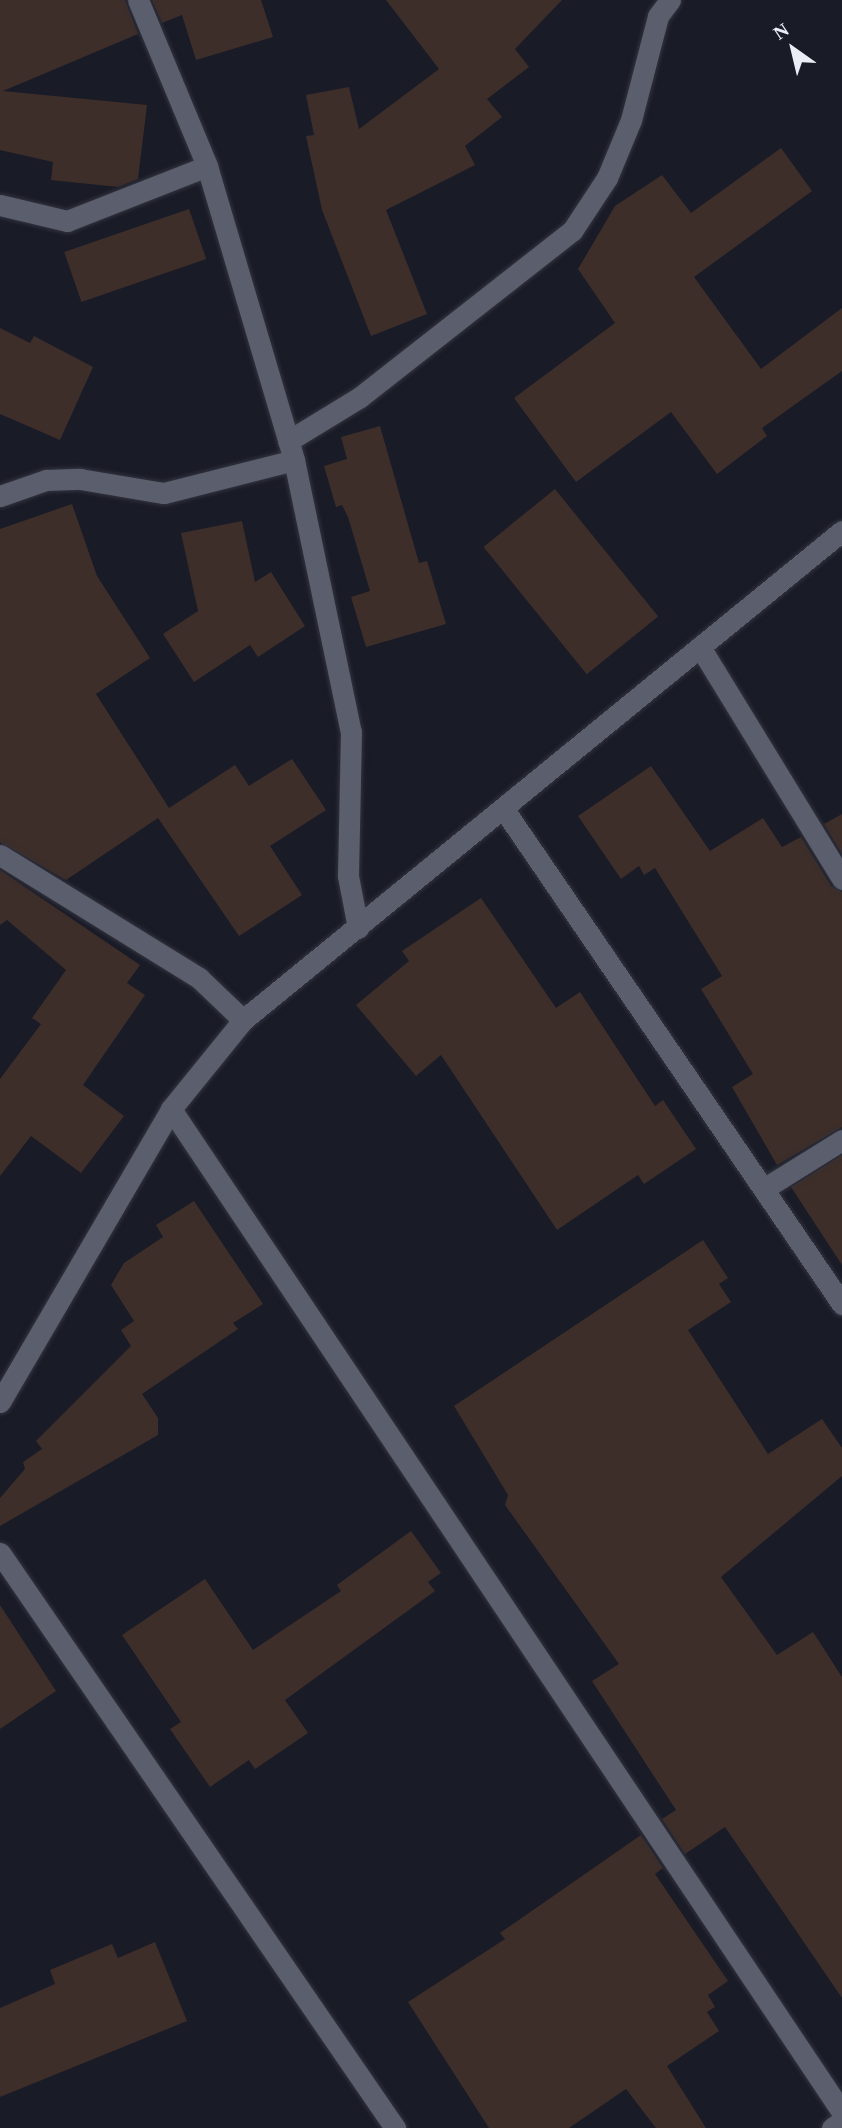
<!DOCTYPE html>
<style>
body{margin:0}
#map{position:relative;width:842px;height:2128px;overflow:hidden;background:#191b27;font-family:"Times New Roman",serif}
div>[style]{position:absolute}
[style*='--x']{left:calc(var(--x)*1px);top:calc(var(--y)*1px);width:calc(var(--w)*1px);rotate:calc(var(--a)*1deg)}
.building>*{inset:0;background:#3d2e2a;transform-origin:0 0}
.roads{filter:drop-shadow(0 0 2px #33343e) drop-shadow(0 0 2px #33343e)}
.minor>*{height:21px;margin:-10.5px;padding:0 10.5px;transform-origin:10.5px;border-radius:10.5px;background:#5b5f6d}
.tertiary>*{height:21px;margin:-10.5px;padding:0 10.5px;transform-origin:10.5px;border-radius:10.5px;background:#5b5f6d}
span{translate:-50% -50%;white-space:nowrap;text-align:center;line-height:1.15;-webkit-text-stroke:5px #191b27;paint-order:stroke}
.north{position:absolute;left:758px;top:14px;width:70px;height:70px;-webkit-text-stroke:5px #191b27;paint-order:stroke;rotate:326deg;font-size:19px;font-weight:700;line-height:28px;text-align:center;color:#eaedf5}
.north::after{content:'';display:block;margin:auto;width:24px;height:32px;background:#eaedf5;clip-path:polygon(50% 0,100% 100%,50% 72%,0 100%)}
</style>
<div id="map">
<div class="building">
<i style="clip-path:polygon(0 0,125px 0,138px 34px,3px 91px,147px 105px,138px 179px,118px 187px,51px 180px,53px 162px,0 150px)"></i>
<i style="clip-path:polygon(152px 0,261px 0,273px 37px,196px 60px,182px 15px,162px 23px)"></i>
<i style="clip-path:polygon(386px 0,562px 0,515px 49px,529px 67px,487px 99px,502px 117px,465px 146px,475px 165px,386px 210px,427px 314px,371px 336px,322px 210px,306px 136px,314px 135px,306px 95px,349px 87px,359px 129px,439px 69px)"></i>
<i style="clip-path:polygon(781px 148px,812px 191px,694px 277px,761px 369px,842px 308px,842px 371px,762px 428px,767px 436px,717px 474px,671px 412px,576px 482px,514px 398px,615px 323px,578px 269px,615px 206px,662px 175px,691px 213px)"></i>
<i style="left:189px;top:209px;width:53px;height:132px;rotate:71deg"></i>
<i style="clip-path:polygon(0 328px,30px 343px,34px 336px,93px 367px,60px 440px,0 414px)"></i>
<i style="clip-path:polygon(380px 426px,419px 563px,427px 561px,446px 624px,366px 647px,351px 597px,370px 591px,348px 517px,342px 505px,336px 507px,324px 466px,347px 459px,341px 437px)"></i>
<i style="left:555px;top:489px;width:164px;height:92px;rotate:51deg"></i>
<i style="clip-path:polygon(72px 504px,97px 576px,150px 658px,96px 694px,169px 808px,235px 765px,249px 786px,292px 759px,326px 810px,270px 846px,302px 895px,239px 936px,158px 818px,66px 880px,0 842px,0 529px)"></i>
<i style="clip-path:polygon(242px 521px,255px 582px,271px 572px,305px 626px,258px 657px,250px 645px,194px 682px,163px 634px,198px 611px,181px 533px)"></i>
<i style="clip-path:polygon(651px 766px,710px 851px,763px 818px,782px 847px,801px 837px,831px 886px,842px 892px,842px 1127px,777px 1165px,732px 1087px,753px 1074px,701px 989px,722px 976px,655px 868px,644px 875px,639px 866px,621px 879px,578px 816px)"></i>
<i style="clip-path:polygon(842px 814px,842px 854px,824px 824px)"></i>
<i style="clip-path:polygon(0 870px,140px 965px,127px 983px,145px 995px,83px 1085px,124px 1116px,81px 1173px,31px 1136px,0 1176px,0 1079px,41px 1024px,32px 1018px,66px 970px,7px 920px,0 925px)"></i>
<i style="clip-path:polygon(481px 898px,556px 1008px,580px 992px,655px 1106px,663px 1100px,696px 1149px,644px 1184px,638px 1175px,557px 1230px,441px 1055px,416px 1076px,356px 1005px,409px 961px,402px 951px)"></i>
<i style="clip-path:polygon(842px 1155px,842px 1265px,791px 1187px)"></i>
<i style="clip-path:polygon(194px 1201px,263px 1304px,233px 1323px,238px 1329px,142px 1394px,158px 1418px,158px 1435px,0 1526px,0 1498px,25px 1469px,23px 1462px,42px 1449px,36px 1441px,131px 1346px,121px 1330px,134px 1321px,111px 1285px,124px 1263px,163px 1237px,156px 1225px)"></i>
<i style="clip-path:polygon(703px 1240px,728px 1278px,719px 1284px,731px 1302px,688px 1330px,768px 1454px,822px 1419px,842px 1448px,842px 1476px,721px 1577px,777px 1655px,813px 1632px,842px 1677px,842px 1998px,725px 1827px,685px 1854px,662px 1819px,676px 1810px,592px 1681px,619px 1664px,505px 1505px,508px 1495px,454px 1406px)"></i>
<i style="clip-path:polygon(411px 1531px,441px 1573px,428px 1582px,435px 1591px,285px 1700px,308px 1733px,255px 1769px,249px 1760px,210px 1787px,170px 1729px,181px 1722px,122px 1635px,205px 1579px,253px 1650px,341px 1591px,337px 1585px)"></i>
<i style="clip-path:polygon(0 1605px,56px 1691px,0 1729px)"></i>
<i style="clip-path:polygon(641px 1835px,663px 1868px,655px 1874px,728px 1981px,708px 1995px,715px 2007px,707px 2012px,719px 2031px,667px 2066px,706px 2128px,656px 2128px,626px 2089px,569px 2128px,489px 2128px,408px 2002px,505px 1939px,500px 1933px)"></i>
<i style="clip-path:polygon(155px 1942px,187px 2021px,0 2097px,0 2008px,55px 1984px,50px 1970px,112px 1944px,118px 1958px)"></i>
</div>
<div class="roads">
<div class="minor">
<i style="--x:138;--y:0;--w:180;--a:67.4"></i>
<i style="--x:207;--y:166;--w:307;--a:73.5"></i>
<i style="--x:294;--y:460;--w:278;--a:78.2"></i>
<i style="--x:351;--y:732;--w:144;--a:91.2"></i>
<i style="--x:348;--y:876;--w:53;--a:79.1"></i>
<i style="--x:0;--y:205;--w:69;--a:13.4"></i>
<i style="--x:67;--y:221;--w:150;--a:-21.4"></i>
<i style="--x:288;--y:441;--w:84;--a:-31.4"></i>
<i style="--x:360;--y:397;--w:269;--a:-38.1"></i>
<i style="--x:572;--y:231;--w:64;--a:-56.6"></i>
<i style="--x:607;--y:178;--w:63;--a:-67.5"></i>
<i style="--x:631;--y:120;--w:107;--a:-75.4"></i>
<i style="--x:658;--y:16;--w:20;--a:-53"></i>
<i style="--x:0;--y:496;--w:49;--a:-19.2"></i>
<i style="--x:46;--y:480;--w:34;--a:-2"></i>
<i style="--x:80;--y:479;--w:85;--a:9.5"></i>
<i style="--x:164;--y:493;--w:134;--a:-14.2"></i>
<i style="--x:700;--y:647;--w:272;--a:58.5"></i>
<i style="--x:503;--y:808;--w:601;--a:55.65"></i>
<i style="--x:0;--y:855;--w:234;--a:31.7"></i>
<i style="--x:199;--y:978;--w:61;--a:43.7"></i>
<i style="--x:171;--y:1109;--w:1207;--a:56.22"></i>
<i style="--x:765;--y:1188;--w:91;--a:-31.9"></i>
<i style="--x:0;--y:1553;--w:698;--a:55.51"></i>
</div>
<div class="tertiary">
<i style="--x:0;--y:1402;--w:339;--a:-59.7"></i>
<i style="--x:171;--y:1109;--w:114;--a:-51"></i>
<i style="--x:243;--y:1020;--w:773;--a:-39.23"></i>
<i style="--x:832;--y:2128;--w:12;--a:-35"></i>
</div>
</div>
<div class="north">N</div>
</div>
